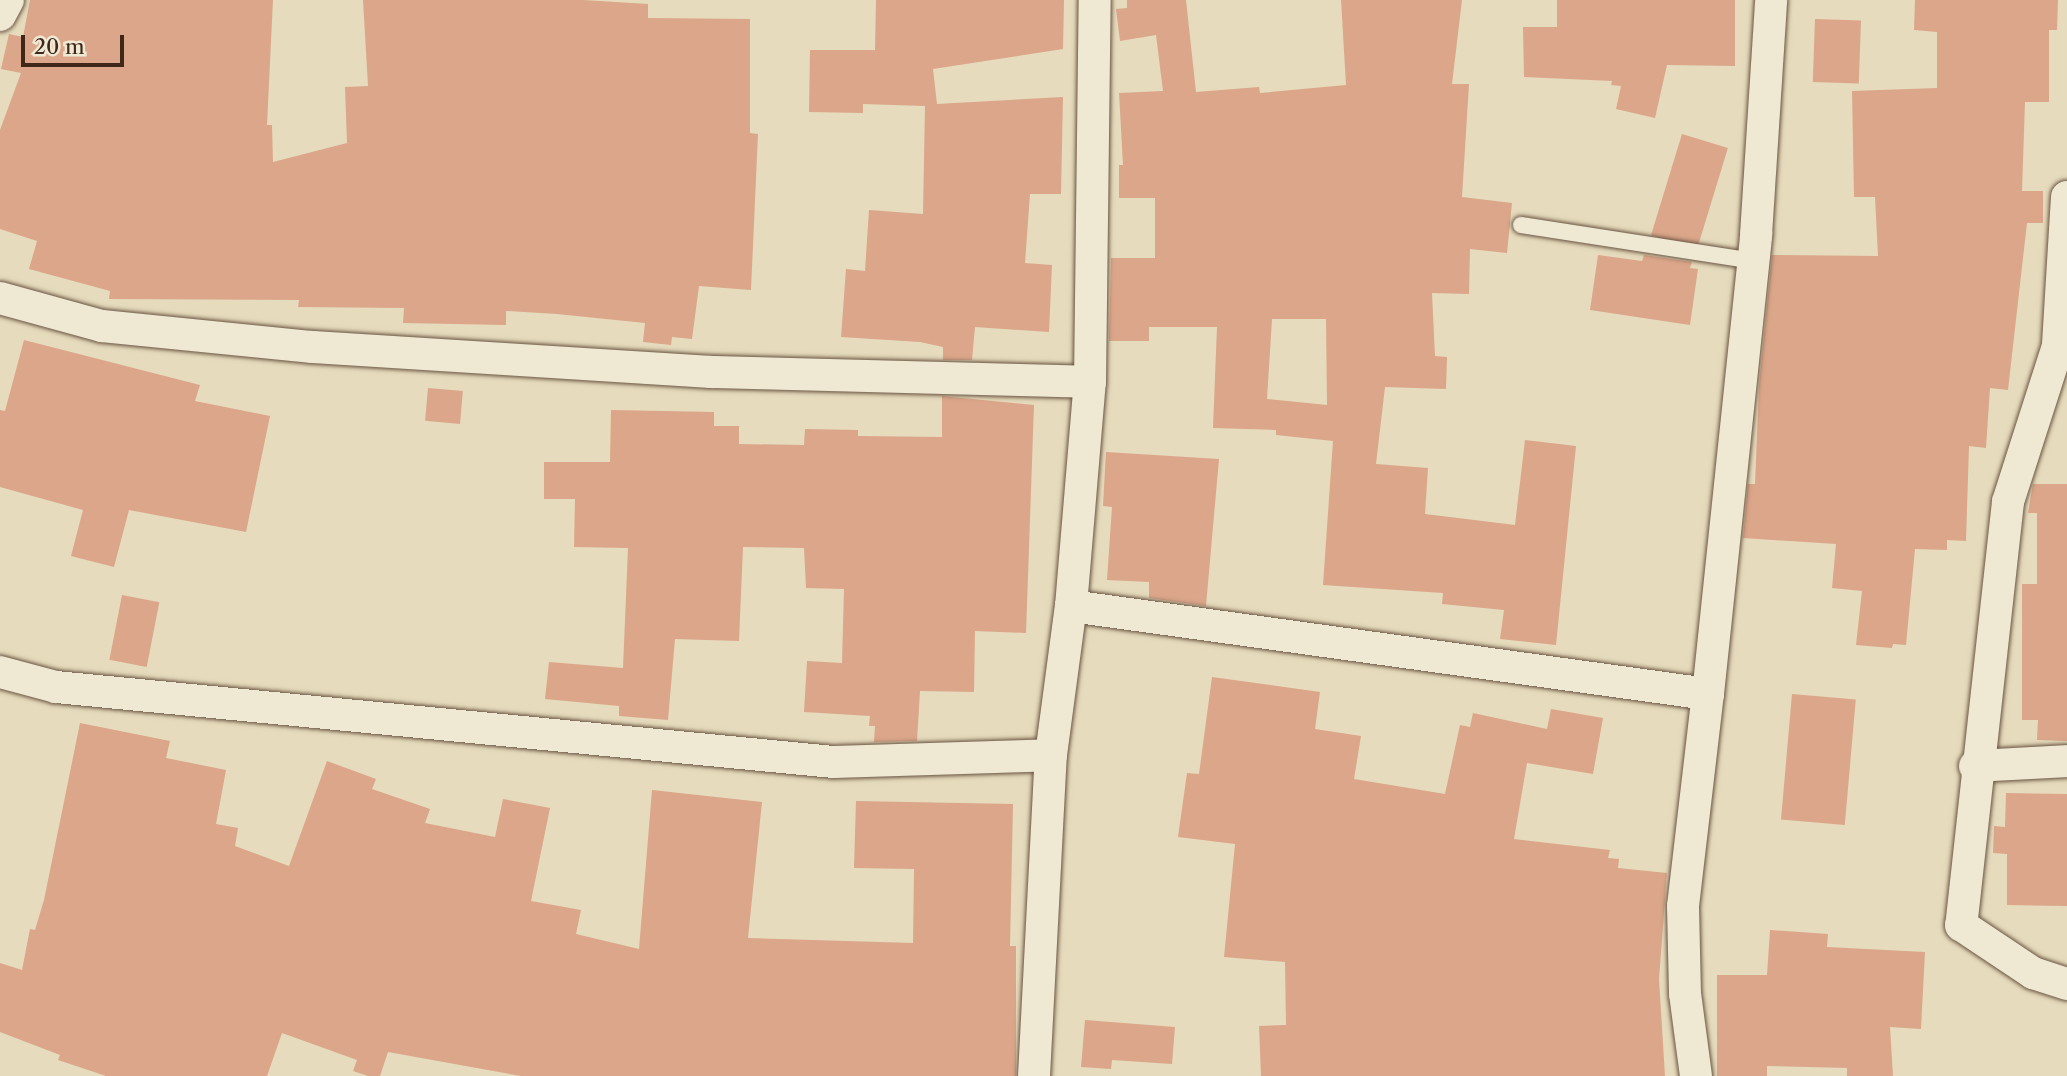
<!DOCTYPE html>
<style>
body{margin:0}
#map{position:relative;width:2067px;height:1076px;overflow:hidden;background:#e6dbbc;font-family:"Libre Caslon Text",serif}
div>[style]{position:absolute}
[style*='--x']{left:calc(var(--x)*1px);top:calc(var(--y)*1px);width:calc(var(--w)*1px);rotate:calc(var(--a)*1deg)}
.building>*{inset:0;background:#dba68a;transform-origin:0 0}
.roads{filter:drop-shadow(0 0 2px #695442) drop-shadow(0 0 2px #695442)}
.lane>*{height:16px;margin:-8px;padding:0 8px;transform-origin:8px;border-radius:8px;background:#efe8d3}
.street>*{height:32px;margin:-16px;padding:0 16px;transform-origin:16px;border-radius:16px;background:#efe8d3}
span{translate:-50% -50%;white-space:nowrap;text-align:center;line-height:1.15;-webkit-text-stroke:5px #efe8d3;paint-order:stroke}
.scale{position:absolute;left:21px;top:35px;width:103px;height:32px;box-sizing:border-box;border:4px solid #3f271a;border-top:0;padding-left:9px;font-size:21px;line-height:24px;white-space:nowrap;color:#3f271a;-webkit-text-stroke:5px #efe8d3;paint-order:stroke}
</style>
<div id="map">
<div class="building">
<i style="clip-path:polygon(30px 0,273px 0,267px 125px,272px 125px,273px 162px,347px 143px,345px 87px,368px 86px,363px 0,583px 0,648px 4px,648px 18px,750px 19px,750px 133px,758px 134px,751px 290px,699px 286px,692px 339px,672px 337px,671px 345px,643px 342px,645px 323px,557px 314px,506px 311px,506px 325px,403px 323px,404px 308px,298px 307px,299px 300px,109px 299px,110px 291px,29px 269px,37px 241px,0 229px,0 130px,21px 73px,1px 69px,9px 34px,23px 37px)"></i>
<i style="clip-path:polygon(876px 0,1064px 0,1063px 49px,933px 69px,937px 104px,1063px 97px,1061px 194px,1030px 194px,1025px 263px,1052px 265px,1049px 332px,975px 327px,972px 360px,943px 360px,943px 347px,920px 342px,841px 337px,846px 269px,865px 271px,869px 210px,923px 214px,925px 106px,863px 104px,863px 113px,809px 112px,810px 50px,875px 50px)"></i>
<i style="clip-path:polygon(evenodd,1127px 0,1186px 0,1196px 92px,1259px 87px,1260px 93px,1346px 85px,1341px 0,1462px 0,1452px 84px,1469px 84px,1462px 197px,1512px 203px,1507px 253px,1470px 249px,1469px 294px,1432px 293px,1435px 356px,1447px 357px,1446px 389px,1385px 387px,1376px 464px,1428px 468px,1425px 514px,1515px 525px,1525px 440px,1576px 446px,1556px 645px,1500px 639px,1504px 610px,1442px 604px,1443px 593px,1323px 585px,1333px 441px,1276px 435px,1276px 430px,1213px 428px,1217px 327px,1149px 327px,1149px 341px,1109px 341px,1111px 258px,1155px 258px,1155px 198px,1119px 198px,1119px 165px,1123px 165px,1119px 93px,1163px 91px,1156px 35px,1120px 41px,1116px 9px,1127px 8px,1127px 0,1272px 319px,1326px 319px,1327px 405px,1267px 399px,1272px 319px)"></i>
<i style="clip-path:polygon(1557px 0,1735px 0,1735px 66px,1667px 65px,1655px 118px,1616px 109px,1621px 86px,1611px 85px,1612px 81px,1524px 77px,1523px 27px,1557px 27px)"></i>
<i style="clip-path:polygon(1915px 0,2058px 0,2057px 30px,2049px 30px,2049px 102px,2025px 102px,2022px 191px,2043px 191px,2043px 223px,2027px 223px,2008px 390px,1990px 388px,1986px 448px,1969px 446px,1966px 541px,1947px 540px,1947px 550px,1915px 549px,1906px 645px,1893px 644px,1892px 648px,1856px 645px,1862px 591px,1832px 588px,1836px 544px,1743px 538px,1748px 484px,1755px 484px,1759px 386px,1772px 255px,1878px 256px,1875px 197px,1854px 197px,1852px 91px,1937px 88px,1937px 32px,1914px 30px)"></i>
<i style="left:1815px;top:19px;width:46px;height:63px;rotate:2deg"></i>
<i style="left:1682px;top:134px;width:48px;height:106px;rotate:17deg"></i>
<i style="clip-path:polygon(1598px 255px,1642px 261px,1644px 255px,1692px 262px,1690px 268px,1698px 269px,1690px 325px,1590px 310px)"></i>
<i style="clip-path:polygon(24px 340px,200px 385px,195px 401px,270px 416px,246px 532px,129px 510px,114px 567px,71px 556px,83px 510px,0 487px,0 410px,5px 411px)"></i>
<i style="left:428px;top:388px;width:35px;height:33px;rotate:5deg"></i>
<i style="clip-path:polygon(942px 396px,1034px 405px,1026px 633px,975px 631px,974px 692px,920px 691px,917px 741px,874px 742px,875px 726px,869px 726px,870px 716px,804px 712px,807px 661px,842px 663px,844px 589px,806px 588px,804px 548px,743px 547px,739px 641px,675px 639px,668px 720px,619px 716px,619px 706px,545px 699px,549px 662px,623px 668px,628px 548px,574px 547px,575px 499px,544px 499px,544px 462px,610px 462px,611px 410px,714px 412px,714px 426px,739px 426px,739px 444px,804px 445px,805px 429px,858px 430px,858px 436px,942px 437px)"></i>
<i style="clip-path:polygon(1106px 452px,1219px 459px,1206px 606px,1149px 598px,1149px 582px,1107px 580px,1112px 507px,1103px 506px)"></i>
<i style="clip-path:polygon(2033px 484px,2067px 484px,2067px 741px,2037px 740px,2038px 720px,2022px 720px,2022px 584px,2037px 584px,2037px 513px,2028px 513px)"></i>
<i style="left:122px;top:595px;width:38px;height:66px;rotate:11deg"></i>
<i style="clip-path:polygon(1212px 677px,1320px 692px,1315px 729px,1361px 736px,1354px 779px,1445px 794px,1460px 725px,1470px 727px,1473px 713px,1547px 729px,1551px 709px,1603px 718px,1593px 774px,1527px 763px,1514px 839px,1610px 850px,1608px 858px,1619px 859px,1618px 868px,1667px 873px,1659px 979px,1665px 1076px,1261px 1076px,1259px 1026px,1286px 1025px,1285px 962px,1224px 957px,1235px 844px,1178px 837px,1187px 773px,1199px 774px)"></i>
<i style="left:1792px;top:694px;width:64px;height:126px;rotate:5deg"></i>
<i style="clip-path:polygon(80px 723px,170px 741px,166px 758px,226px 770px,216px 824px,238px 828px,235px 846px,289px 866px,327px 761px,376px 779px,372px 789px,430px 809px,425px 823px,495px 837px,503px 799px,550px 808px,531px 901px,581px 910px,576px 934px,639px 949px,652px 790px,762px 802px,748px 938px,913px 943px,914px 869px,854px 868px,856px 801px,1013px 804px,1010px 946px,1016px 946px,1016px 1076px,521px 1076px,388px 1052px,380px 1076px,368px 1076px,353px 1071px,357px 1060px,282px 1033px,267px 1076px,106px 1076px,58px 1060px,60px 1055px,0 1032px,0 963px,22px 970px,30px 929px,35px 930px,44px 900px)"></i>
<i style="clip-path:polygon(2006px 793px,2067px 794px,2067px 906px,2007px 905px,2007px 854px,1993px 853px,1994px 826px,2005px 827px)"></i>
<i style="clip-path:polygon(1770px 930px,1828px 934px,1827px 947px,1925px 952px,1921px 1029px,1890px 1027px,1893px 1076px,1847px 1076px,1847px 1068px,1767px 1066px,1767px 1076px,1717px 1076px,1717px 975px,1767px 975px)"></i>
<i style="clip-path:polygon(1085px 1020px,1175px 1027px,1172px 1064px,1112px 1060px,1111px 1069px,1081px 1067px)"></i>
</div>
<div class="roads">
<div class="lane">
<i style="--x:1521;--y:225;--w:235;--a:8.8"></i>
</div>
<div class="street">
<i style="--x:0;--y:15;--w:17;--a:-62"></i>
<i style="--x:2067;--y:197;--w:149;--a:93.5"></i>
<i style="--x:2058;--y:346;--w:164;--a:107.8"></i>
<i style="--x:2008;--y:502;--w:426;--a:96.3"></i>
<i style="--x:1961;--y:925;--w:87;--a:33.7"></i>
<i style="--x:2033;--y:973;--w:36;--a:18"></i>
<i style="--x:0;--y:298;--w:106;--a:15.4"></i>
<i style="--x:102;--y:326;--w:212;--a:5.7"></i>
<i style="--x:313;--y:347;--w:399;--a:3.6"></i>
<i style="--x:711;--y:372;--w:379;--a:1.5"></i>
<i style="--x:1071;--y:606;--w:643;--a:7.87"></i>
<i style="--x:1708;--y:694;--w:462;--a:-84"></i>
<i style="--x:1756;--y:235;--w:235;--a:-86.3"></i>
<i style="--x:0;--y:672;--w:58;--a:15"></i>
<i style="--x:56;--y:687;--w:782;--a:5.51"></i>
<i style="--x:834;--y:762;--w:217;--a:-1.8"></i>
<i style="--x:1975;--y:766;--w:92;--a:-3.1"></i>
<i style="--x:1034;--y:1076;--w:321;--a:-87"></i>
<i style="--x:1051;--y:755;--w:150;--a:-82.4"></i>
<i style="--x:1071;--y:606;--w:225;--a:-85.2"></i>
<i style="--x:1090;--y:382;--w:382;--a:-89.3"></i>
<i style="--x:1696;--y:1076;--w:83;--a:-97.6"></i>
<i style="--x:1685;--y:994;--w:88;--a:-91.3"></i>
<i style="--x:1683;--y:906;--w:213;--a:-83.3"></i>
</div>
</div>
<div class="scale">20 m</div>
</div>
